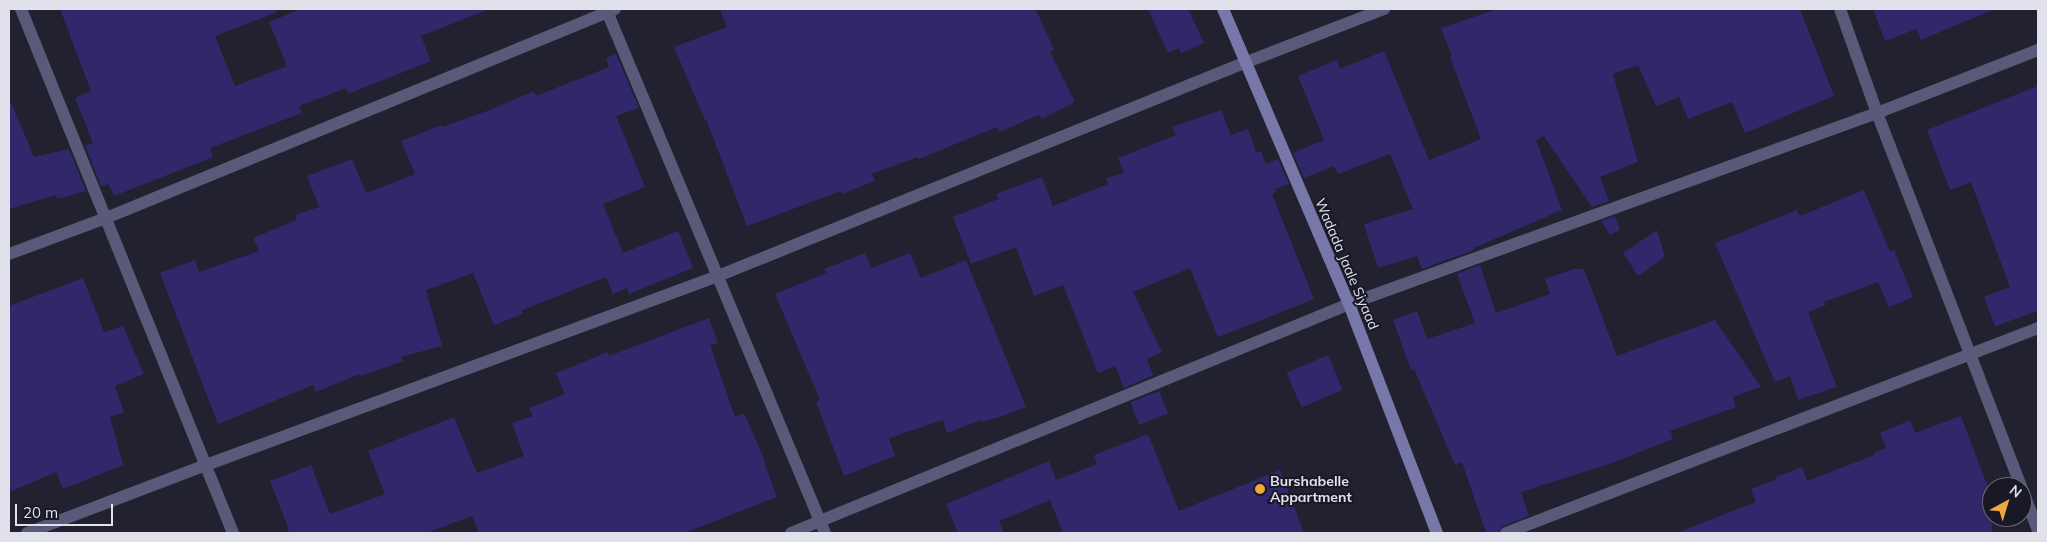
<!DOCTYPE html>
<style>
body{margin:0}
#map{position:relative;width:2047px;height:542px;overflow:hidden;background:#212130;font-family:Mulish,sans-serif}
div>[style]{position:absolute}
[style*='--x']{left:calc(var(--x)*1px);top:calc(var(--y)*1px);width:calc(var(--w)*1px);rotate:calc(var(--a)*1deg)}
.building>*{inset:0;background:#30286a;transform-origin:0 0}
.minor>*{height:12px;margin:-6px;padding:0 6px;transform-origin:6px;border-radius:6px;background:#595979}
.tertiary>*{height:12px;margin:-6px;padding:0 6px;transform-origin:6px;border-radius:6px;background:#595979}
.secondary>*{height:12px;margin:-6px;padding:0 6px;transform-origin:6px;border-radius:6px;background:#7778a9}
.dots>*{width:14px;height:14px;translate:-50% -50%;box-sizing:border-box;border:2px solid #181826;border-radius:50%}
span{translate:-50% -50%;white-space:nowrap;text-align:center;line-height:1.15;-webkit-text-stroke:4px #181826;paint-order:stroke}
.street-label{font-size:14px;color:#e1e1ec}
.poi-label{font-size:14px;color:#e1e1ec;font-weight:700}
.left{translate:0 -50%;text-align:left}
.frame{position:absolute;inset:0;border:10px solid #e1e1ec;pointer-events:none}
.north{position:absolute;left:1982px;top:477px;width:50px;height:50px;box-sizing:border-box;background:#181826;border:1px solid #686875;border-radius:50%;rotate:39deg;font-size:14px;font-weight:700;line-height:20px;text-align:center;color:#e1e1ec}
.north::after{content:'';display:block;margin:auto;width:18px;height:22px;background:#eea83c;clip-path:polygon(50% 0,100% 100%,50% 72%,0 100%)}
.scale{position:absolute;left:15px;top:504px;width:98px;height:22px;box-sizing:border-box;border:2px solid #e1e1ec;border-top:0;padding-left:6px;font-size:15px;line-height:18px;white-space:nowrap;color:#e1e1ec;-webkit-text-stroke:4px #181826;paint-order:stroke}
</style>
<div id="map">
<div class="building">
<i style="clip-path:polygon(60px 9px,276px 9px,277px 12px,215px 36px,235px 86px,287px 66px,269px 22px,301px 9px,487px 10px,421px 36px,431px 61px,348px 94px,346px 88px,299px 106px,302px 113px,210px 148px,213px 157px,114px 196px,109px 184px,101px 186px,85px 145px,93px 143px,75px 98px,91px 91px)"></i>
<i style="clip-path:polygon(720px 9px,1036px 9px,1054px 50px,1050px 52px,1075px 102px,1042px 119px,1039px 115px,999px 132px,997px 127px,919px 159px,917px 157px,872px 174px,875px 181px,842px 194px,841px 191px,747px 226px,706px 119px,705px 120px,674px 47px,727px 27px)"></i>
<i style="clip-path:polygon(1148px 9px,1188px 9px,1204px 43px,1181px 53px,1179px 48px,1168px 53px)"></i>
<i style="clip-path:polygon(1497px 9px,1800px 9px,1834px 96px,1745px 133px,1732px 102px,1688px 119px,1679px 97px,1656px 106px,1638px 65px,1613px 74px,1638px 162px,1600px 177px,1609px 201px,1592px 207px,1544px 136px,1536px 140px,1562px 210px,1474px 248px,1474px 250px,1422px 269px,1417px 256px,1378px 268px,1364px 224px,1413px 209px,1390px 154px,1338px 174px,1334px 166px,1304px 178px,1293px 153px,1324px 140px,1298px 76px,1337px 60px,1340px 69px,1384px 51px,1429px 160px,1481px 139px,1450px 57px,1452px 56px,1441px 28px)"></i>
<i style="clip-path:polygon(1873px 9px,1995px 9px,1921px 40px,1916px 29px,1885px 41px)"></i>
<i style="clip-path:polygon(616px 54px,639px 108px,616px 116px,645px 187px,603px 204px,623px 253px,678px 231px,693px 268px,629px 294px,627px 288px,613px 294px,606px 277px,522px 310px,523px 314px,494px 325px,473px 273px,426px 290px,442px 346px,401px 357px,403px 361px,361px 376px,360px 374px,316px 392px,313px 385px,218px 424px,160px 273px,195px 260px,199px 272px,259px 251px,253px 238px,297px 220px,295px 215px,319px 207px,307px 176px,352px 159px,366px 193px,415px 174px,401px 141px,441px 125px,442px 127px,490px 110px,534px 91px,536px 96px,609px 67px,606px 58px)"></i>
<i style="clip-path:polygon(2038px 86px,2038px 311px,1995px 326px,1984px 297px,2010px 287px,1971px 182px,1950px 190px,1927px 130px)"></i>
<i style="clip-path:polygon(9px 98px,34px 157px,69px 149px,86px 191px,57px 199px,56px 195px,9px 209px)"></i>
<i style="clip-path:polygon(1221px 110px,1231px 135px,1248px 129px,1256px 152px,1261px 151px,1266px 164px,1278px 159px,1289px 184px,1275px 189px,1276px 192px,1272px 194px,1314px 299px,1218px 337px,1190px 268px,1133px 292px,1162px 352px,1147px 359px,1153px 375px,1124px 388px,1115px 366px,1098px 373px,1063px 285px,1034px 296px,1016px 247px,971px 264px,953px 217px,998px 199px,996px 194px,1042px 177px,1053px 206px,1108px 184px,1106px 179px,1124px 172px,1118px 158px,1176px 135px,1172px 127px)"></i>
<i style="clip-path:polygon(1864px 190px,1890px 252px,1894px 250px,1913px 297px,1889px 307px,1878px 282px,1824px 302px,1826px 305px,1808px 312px,1837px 387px,1798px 400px,1790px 376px,1775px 382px,1715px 243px,1797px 210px,1800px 216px)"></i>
<i style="clip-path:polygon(1615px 216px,1620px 230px,1610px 235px,1601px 221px)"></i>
<i style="clip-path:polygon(1657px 230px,1665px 257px,1638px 276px,1623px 253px)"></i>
<i style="clip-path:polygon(865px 253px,871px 268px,910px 253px,921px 278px,966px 260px,1026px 407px,1000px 417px,982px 422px,981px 420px,947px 433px,943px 420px,889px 438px,895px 456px,844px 476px,816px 402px,820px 400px,775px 294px,826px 273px,824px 269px)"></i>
<i style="clip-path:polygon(1480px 265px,1496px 313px,1550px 294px,1545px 279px,1574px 269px,1584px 269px,1617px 356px,1715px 320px,1761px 387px,1733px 397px,1736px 407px,1670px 431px,1673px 439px,1609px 464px,1521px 492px,1529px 516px,1503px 526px,1498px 533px,1486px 533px,1462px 462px,1455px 465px,1414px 369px,1411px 370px,1393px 320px,1417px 311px,1427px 339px,1475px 323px,1457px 274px)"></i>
<i style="clip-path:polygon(83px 278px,104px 332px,123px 326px,144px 374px,115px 386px,124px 412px,110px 417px,123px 465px,63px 489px,56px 472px,9px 492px,9px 306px)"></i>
<i style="clip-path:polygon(709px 318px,718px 343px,710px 345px,735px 417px,744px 413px,765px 461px,764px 462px,777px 497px,684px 533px,479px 533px,472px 516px,426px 533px,287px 533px,289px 530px,270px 481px,311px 465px,330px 514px,385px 494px,368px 451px,454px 417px,477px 473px,524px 456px,512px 423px,533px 416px,529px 408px,565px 394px,556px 373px,608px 352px,609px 356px)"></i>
<i style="left:1328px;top:355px;width:38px;height:45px;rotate:67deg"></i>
<i style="left:1159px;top:391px;width:24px;height:31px;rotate:68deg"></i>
<i style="clip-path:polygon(1961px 416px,1992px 498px,1992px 533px,1681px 533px,1681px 531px,1756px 502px,1751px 489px,1777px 479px,1776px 477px,1802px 467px,1807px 481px,1875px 455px,1874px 453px,1886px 448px,1880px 433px,1910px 420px,1915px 433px)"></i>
<i style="clip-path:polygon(1148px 434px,1179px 511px,1280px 470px,1304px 533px,1063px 533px,1050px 500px,999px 521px,1004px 533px,958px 533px,946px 504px,1049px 461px,1056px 480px,1097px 464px,1094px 455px)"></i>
</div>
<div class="minor">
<i style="--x:21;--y:9;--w:565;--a:67.97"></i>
<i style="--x:606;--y:9;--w:568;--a:67.32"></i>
<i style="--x:1840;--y:9;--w:110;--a:70.4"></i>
<i style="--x:1877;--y:113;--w:447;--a:68.9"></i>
<i style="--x:9;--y:254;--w:103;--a:-20.4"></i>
<i style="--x:106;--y:218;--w:550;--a:-22.32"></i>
<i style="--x:27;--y:533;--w:191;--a:-20.8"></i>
<i style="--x:206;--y:465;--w:546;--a:-20.26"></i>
<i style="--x:718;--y:276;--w:567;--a:-22.05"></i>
<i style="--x:1244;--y:63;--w:150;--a:-21.1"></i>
<i style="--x:791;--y:533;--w:603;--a:-22.31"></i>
<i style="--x:1349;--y:304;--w:561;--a:-19.89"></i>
<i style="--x:1877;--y:113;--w:173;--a:-21.4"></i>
</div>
<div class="tertiary">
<i style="--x:1506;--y:533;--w:570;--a:-21.07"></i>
</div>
<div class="secondary">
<i style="--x:1223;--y:9;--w:321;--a:66.9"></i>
<i style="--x:1349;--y:304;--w:245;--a:69"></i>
</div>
<div class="dots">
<i style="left:1260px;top:489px;background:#eea83c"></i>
</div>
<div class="street-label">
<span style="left:1347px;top:264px;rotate:67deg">Wadada Jaale Siyaad</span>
</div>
<div class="poi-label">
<span class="left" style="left:1270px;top:489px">Burshabelle<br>Appartment</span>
</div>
<div class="frame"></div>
<div class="north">N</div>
<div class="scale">20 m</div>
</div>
